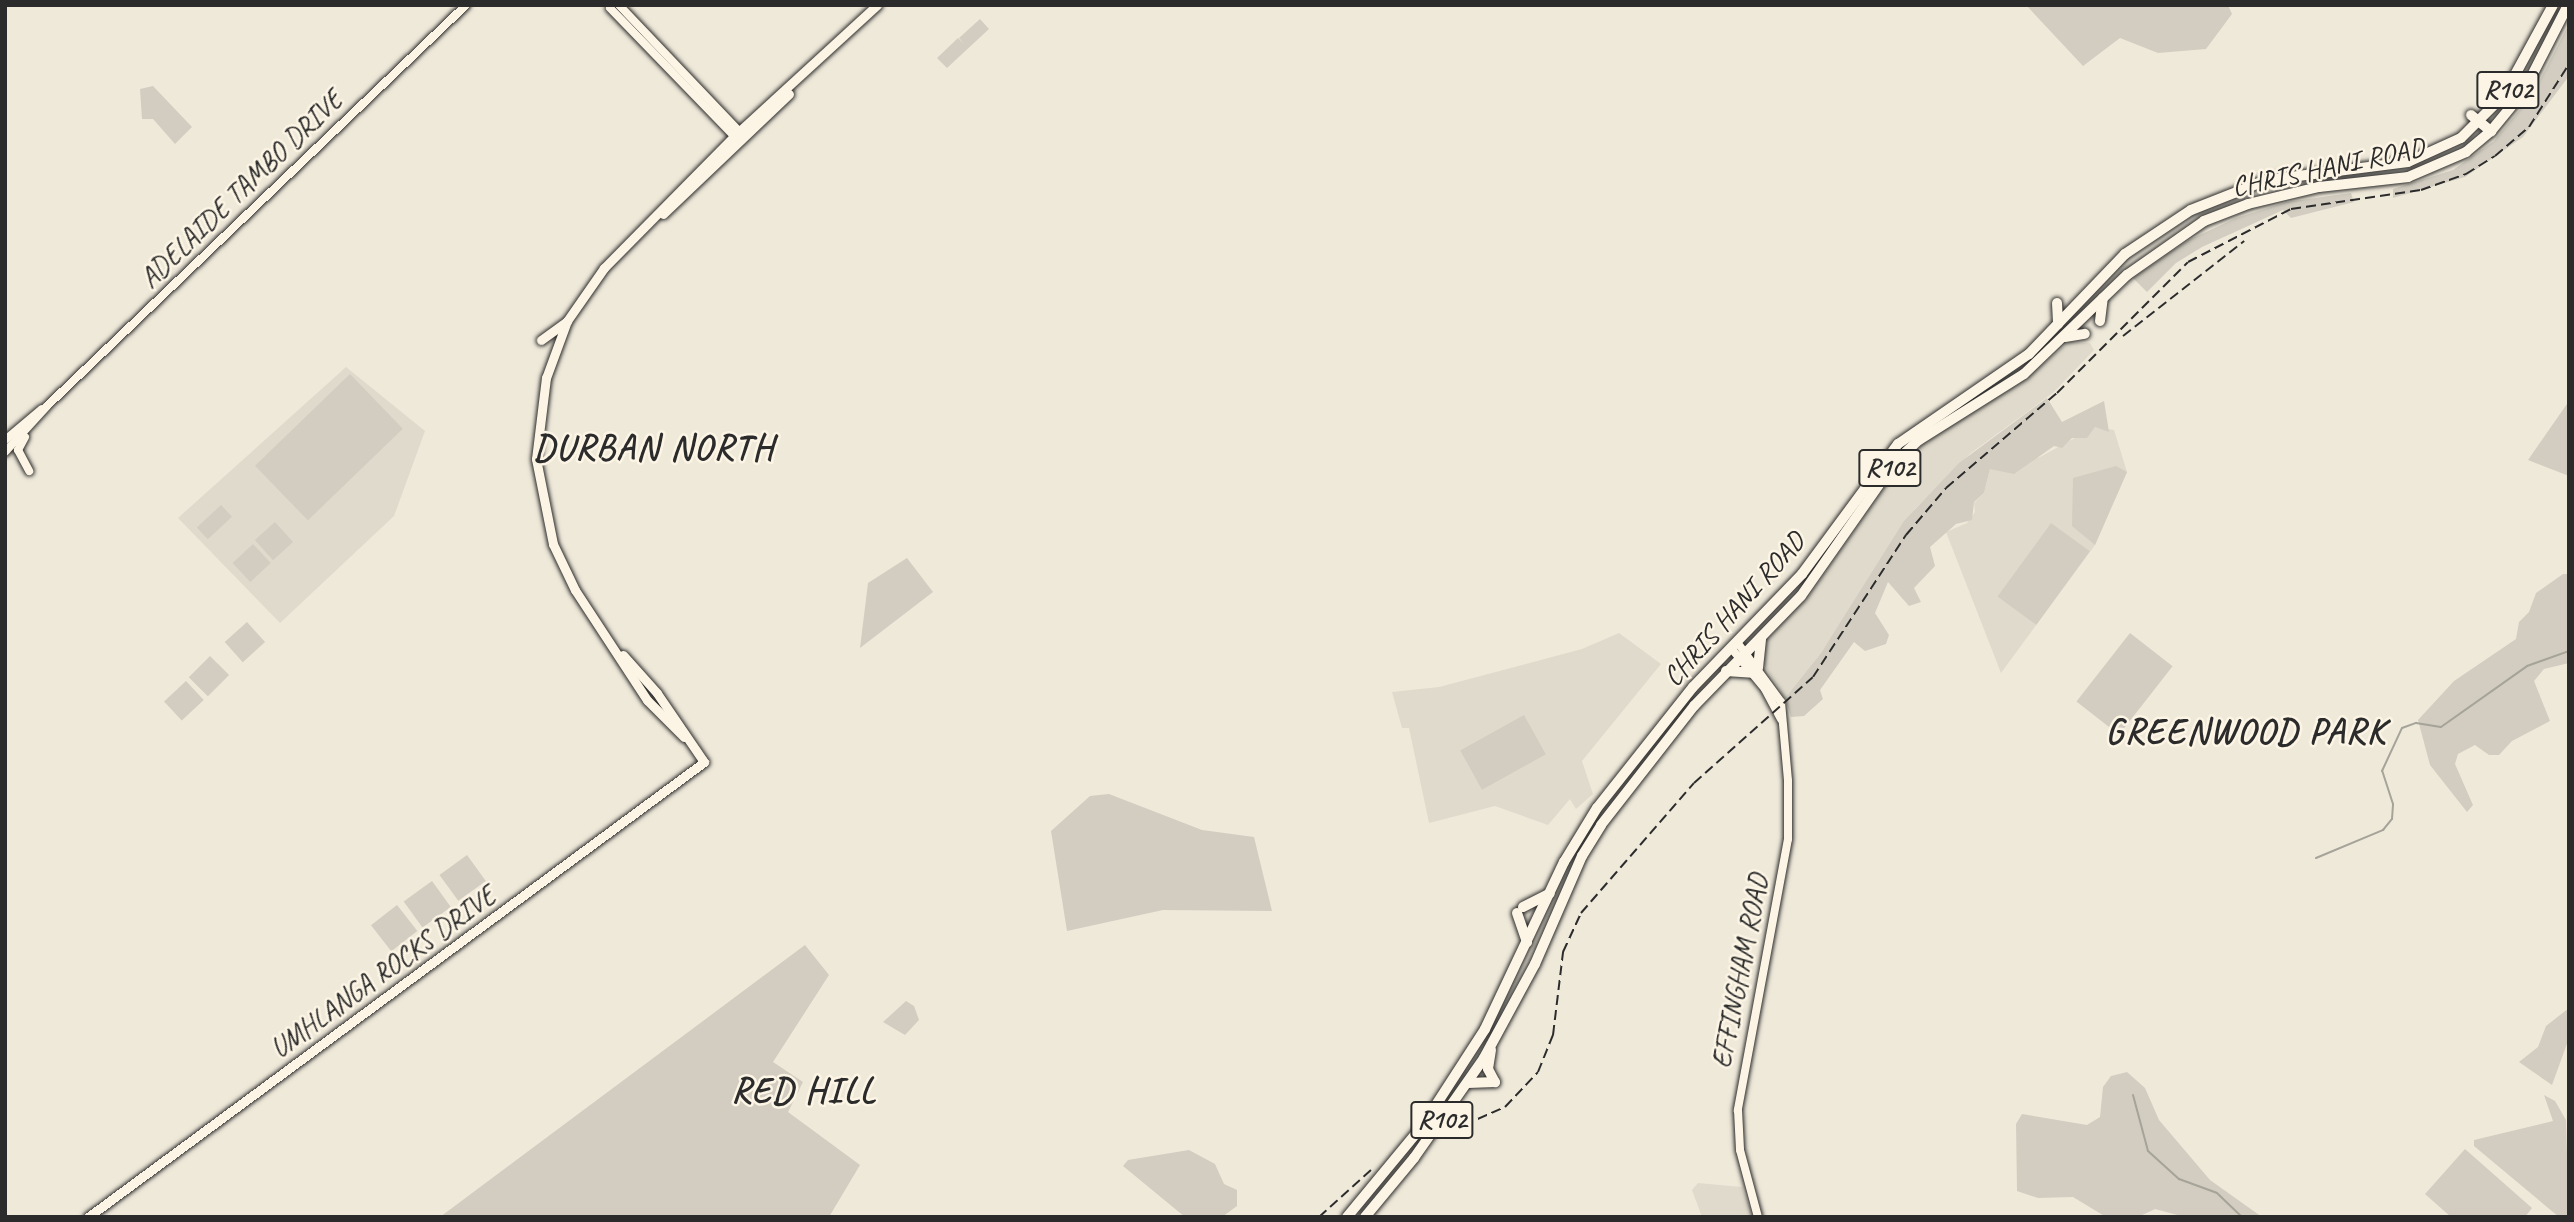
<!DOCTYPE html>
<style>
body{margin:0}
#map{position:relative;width:2574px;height:1222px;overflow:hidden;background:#efe9da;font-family:Caveat,sans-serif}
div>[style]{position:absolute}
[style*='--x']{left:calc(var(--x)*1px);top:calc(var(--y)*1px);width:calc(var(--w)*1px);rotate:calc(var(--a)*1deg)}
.built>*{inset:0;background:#e0dacc}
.green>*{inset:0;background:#d2cdc0;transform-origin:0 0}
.stream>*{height:2px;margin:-1px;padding:0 1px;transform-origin:1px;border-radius:1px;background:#a6a399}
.roads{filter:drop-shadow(0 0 2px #2b2b2b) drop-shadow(0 0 2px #2b2b2b)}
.tertiary>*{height:8px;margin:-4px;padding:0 4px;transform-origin:4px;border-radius:4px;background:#fcf5e5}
.secondary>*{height:9px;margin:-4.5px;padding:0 4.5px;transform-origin:4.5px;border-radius:4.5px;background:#fcf5e5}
.primary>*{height:10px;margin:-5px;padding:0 5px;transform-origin:5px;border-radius:5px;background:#fcf5e5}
.rail>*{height:2px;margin-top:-1px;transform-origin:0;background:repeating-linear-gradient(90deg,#2b2b2b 0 10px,transparent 0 15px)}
span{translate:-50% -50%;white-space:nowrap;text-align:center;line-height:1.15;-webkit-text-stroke:5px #fcf5e5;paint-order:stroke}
.shield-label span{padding:2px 5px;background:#fcf5e5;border:2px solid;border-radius:5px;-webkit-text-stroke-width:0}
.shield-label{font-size:26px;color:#2b2b2b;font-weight:700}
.street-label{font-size:28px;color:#2b2b2b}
.district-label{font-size:35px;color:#2b2b2b;font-weight:700;letter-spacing:2px}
.frame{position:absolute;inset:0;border:7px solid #2b2b2b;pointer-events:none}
</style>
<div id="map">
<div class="built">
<i style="clip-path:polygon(2069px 342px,2090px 343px,2094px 350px,2054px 392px,1971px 453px,1915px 509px,1821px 653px,1785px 698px,1763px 663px,1764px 643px,1811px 593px,1898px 468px,1931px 437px,2026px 379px)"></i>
<i style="clip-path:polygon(346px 367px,425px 431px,394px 516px,280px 623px,178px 518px)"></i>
<i style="clip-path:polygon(2095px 427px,2114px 430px,2127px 472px,2095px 545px,2001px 673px,1946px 532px,1967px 523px,1975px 512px,1974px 503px,1984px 493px,1990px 469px,2040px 457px)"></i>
<i style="clip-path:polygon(1619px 633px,1661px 664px,1582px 761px,1593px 794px,1576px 809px,1570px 799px,1548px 825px,1495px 806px,1429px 823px,1409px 728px,1402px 728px,1392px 692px,1439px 687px,1582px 649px)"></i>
<i style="clip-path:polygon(1698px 1183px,1742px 1187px,1753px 1217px,1702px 1217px,1692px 1190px)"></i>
</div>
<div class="green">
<i style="clip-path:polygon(2026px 5px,2228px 5px,2232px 14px,2206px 49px,2158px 53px,2120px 38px,2083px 66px)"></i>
<i style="clip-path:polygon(980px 19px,989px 29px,947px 68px,937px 58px,958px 38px,964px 44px,959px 38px)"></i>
<i style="clip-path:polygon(2569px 24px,2569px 76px,2523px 137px,2465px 177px,2393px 198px,2393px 189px,2453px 170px,2494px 141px,2532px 95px)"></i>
<i style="clip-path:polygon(153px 86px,192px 127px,175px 144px,153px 119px,142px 119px,140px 89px)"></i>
<i style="clip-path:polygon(2351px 193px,2354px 202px,2291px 218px,2283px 210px,2202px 247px,2176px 263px,2147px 292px,2133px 278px,2187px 241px,2236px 218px,2287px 202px)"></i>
<i style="left:350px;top:374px;width:76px;height:132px;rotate:46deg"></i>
<i style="clip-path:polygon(2047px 398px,2062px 422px,2104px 401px,2109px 432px,2095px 427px,2087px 438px,2072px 438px,2062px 448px,2054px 446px,2014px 474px,1990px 469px,1984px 493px,1974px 502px,1972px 520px,1956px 524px,1930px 547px,1935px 566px,1914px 588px,1921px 602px,1909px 606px,1888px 582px,1875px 613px,1889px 635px,1886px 644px,1865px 651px,1854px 642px,1820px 690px,1823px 699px,1804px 716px,1791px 717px,1785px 698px,1821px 653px,1904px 521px,1959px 463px)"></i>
<i style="clip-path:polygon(2569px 401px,2569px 476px,2528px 460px)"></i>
<i style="clip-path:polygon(2116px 466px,2127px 472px,2095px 545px,2072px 526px,2073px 478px)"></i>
<i style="left:221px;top:505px;width:16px;height:33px;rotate:47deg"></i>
<i style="left:275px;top:522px;width:27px;height:27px;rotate:48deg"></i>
<i style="left:2051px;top:523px;width:48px;height:91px;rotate:36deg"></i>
<i style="left:253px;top:544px;width:26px;height:28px;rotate:47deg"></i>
<i style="clip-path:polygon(907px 558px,933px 592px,860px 648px,868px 583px)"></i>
<i style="clip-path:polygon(2563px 574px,2569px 574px,2569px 663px,2544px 669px,2534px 681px,2550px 721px,2512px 741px,2499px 755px,2489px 755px,2475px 745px,2458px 754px,2455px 764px,2473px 805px,2467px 812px,2430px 765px,2418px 720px,2454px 681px,2516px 639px,2519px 622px,2529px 612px,2536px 593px)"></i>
<i style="left:247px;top:622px;width:27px;height:30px;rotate:48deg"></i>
<i style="left:2130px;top:633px;width:54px;height:87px;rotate:38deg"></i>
<i style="left:210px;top:656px;width:27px;height:30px;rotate:45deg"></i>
<i style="left:186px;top:681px;width:26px;height:30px;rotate:47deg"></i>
<i style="left:1524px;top:715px;width:45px;height:73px;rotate:61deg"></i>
<i style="clip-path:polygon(1109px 794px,1202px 830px,1254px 837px,1272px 911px,1163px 910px,1067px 931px,1051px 831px,1090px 796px)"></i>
<i style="left:467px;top:855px;width:32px;height:34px;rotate:54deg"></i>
<i style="left:432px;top:881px;width:32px;height:35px;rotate:54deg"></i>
<i style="left:397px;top:905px;width:33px;height:33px;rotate:52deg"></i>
<i style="clip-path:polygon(805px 945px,829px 975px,773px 1062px,803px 1082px,788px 1112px,860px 1165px,829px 1217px,440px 1217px)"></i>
<i style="clip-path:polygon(906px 1001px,914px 1006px,919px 1020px,905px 1035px,883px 1022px)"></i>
<i style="clip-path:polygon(2569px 1008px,2569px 1038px,2552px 1085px,2519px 1062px,2538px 1047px,2546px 1026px)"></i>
<i style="clip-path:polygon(2127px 1072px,2145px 1088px,2159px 1120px,2210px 1180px,2262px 1217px,2185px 1217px,2155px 1209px,2138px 1217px,2106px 1217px,2073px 1197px,2038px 1198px,2017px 1191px,2016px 1124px,2022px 1114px,2087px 1125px,2100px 1117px,2103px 1087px,2111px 1076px)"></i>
<i style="clip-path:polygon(2544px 1095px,2555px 1101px,2566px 1120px,2569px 1217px,2559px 1217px,2474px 1146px,2474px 1140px,2553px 1121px)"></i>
<i style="clip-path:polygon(2465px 1149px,2532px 1208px,2525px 1217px,2451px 1217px,2425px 1194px)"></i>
<i style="clip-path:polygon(1189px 1150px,1215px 1164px,1224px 1184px,1237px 1190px,1237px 1206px,1222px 1217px,1185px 1217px,1123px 1166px,1128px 1160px)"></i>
</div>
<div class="stream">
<i style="--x:2316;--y:858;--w:73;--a:-22.7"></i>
<i style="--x:2383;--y:830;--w:14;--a:-51"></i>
<i style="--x:2392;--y:819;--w:15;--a:-86"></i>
<i style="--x:2393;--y:804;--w:35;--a:-108"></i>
<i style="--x:2382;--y:771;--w:47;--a:-65.1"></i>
<i style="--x:2402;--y:728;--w:15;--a:-20"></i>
<i style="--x:2416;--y:723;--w:25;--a:9"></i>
<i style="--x:2441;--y:727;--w:105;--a:-35.3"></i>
<i style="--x:2527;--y:666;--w:45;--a:-19.7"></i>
<i style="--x:2133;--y:1095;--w:58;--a:75"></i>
<i style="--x:2148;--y:1151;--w:42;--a:42.1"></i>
<i style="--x:2179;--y:1179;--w:40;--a:20.2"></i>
<i style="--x:2217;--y:1193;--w:35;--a:44"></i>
</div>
<div class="roads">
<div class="tertiary">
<i style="--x:619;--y:5;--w:178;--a:46.4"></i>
<i style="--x:610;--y:8;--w:182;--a:45.9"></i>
<i style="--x:25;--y:437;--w:15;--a:118"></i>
<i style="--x:18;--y:450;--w:24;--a:62"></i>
<i style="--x:5;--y:440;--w:48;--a:-40"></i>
<i style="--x:5;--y:452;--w:62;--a:-47.6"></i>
<i style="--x:47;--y:406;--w:580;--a:-43.74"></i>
<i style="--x:1737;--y:642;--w:74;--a:53.7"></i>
<i style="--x:1781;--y:702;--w:79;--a:84.9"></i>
<i style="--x:1788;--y:781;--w:58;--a:90"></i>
<i style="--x:1788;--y:839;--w:276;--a:100.5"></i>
<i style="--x:1738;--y:1110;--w:40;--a:87.1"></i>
<i style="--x:1740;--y:1150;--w:69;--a:75"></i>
<i style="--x:1731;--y:648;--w:53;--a:50.3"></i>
<i style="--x:1765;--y:689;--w:34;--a:62"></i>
</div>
<div class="secondary">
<i style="--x:663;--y:214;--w:174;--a:-43.6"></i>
<i style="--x:541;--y:340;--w:32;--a:-36"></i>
<i style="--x:684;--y:737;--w:52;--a:-135"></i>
<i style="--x:647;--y:700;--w:131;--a:-123.2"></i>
<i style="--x:575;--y:590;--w:51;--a:-115.6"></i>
<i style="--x:553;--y:544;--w:87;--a:-101.3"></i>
<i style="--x:536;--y:459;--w:82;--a:-83"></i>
<i style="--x:546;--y:378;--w:61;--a:-69.8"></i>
<i style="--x:567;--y:321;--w:65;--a:-55.1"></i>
<i style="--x:604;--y:268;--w:185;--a:-45.4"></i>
<i style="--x:734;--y:136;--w:194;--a:-42.5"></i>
<i style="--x:88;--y:1217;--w:766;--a:-36.45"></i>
<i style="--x:704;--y:762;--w:83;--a:-124.3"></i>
<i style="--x:657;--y:693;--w:51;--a:-131.8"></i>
</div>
<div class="primary">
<i style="--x:2471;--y:115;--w:26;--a:39"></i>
<i style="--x:2057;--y:303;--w:21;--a:87"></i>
<i style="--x:2100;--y:321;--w:23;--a:-83"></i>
<i style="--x:2065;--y:337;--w:20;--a:-9"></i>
<i style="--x:1758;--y:668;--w:30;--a:-84"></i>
<i style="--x:1726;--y:671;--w:26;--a:4"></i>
<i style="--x:1523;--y:907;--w:30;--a:-27"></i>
<i style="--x:1517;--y:913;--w:31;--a:71"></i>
<i style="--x:1491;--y:1050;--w:19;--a:99"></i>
<i style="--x:1488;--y:1069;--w:15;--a:62"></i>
<i style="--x:1468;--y:1083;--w:27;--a:-2"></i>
<i style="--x:1347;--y:1217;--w:119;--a:-50.4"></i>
<i style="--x:1423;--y:1125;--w:114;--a:-57.1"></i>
<i style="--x:1485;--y:1029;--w:185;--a:-64.7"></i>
<i style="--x:1564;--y:862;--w:63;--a:-58.6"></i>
<i style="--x:1597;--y:808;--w:154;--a:-51.6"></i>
<i style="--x:1693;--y:687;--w:157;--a:-46"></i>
<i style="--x:1802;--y:574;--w:162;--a:-53.6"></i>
<i style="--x:1898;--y:444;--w:159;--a:-34.5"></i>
<i style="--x:2029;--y:354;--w:139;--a:-46.2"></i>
<i style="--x:2125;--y:254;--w:79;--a:-33.7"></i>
<i style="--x:2191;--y:210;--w:82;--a:-21.5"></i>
<i style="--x:2267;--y:180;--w:142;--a:-7.3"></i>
<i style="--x:2408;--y:162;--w:58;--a:-24.4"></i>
<i style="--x:2461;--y:138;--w:61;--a:-45"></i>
<i style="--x:2504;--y:95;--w:102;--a:-61.4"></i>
<i style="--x:1365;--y:1217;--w:77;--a:-50.3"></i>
<i style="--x:1414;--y:1158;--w:122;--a:-55"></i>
<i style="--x:1484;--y:1058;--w:107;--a:-61.5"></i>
<i style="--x:1535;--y:964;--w:118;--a:-66.5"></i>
<i style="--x:1582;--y:856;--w:36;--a:-58"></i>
<i style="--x:1601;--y:825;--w:151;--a:-52"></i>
<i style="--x:1694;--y:706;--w:153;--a:-45.8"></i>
<i style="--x:1801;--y:596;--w:162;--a:-55"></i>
<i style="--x:1894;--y:463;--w:34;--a:-43"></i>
<i style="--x:1919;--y:440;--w:124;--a:-32.2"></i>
<i style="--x:2024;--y:374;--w:143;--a:-43.9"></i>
<i style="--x:2127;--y:275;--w:94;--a:-35"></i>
<i style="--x:2204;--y:221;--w:47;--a:-21.1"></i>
<i style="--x:2248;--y:204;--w:73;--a:-13.5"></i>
<i style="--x:2319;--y:187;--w:90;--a:-6.4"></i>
<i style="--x:2408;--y:177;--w:63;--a:-23.3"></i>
<i style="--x:2466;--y:152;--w:33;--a:-40"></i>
<i style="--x:2491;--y:131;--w:52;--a:-50.5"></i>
<i style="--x:2524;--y:91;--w:97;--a:-62.9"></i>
</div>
</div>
<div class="rail">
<i style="--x:2123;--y:336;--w:154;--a:-38.1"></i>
<i style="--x:1464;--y:1125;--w:45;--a:-23.7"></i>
<i style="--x:1505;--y:1107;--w:48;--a:-46.7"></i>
<i style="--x:1538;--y:1072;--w:40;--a:-68"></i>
<i style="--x:1553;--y:1035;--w:84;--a:-83.1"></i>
<i style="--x:1563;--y:952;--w:43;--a:-65.2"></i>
<i style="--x:1581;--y:913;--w:172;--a:-49"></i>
<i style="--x:1694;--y:783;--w:159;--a:-41.7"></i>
<i style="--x:1813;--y:677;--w:170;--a:-56.8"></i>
<i style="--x:1906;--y:535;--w:62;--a:-49.6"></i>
<i style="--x:1946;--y:488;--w:146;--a:-40.6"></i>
<i style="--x:2057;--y:393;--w:185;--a:-45"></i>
<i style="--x:2188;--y:262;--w:116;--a:-27.2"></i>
<i style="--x:2291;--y:209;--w:131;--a:-8.3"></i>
<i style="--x:2421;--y:190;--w:48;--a:-19.6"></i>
<i style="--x:2466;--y:174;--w:34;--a:-32"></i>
<i style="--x:2495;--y:156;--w:45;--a:-40.5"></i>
<i style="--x:2529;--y:127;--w:75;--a:-57.6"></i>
<i style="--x:1319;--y:1217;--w:70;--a:-42.1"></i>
</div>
<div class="shield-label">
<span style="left:2508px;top:90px">R102</span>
<span style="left:1890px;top:468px">R102</span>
<span style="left:1442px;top:1120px">R102</span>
</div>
<div class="street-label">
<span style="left:2328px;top:167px;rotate:-12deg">CHRIS HANI ROAD</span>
<span style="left:241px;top:189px;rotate:-44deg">ADELAIDE TAMBO DRIVE</span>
<span style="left:1734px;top:609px;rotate:-48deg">CHRIS HANI ROAD</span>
<span style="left:1740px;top:971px;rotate:-79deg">EFFINGHAM ROAD</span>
<span style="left:383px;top:972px;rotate:-36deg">UMHLANGA ROCKS DRIVE</span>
</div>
<div class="district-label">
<span style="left:654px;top:448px">DURBAN NORTH</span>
<span style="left:2246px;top:732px">GREENWOOD PARK</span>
<span style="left:804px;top:1091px">RED HILL</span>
</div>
<div class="frame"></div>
</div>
